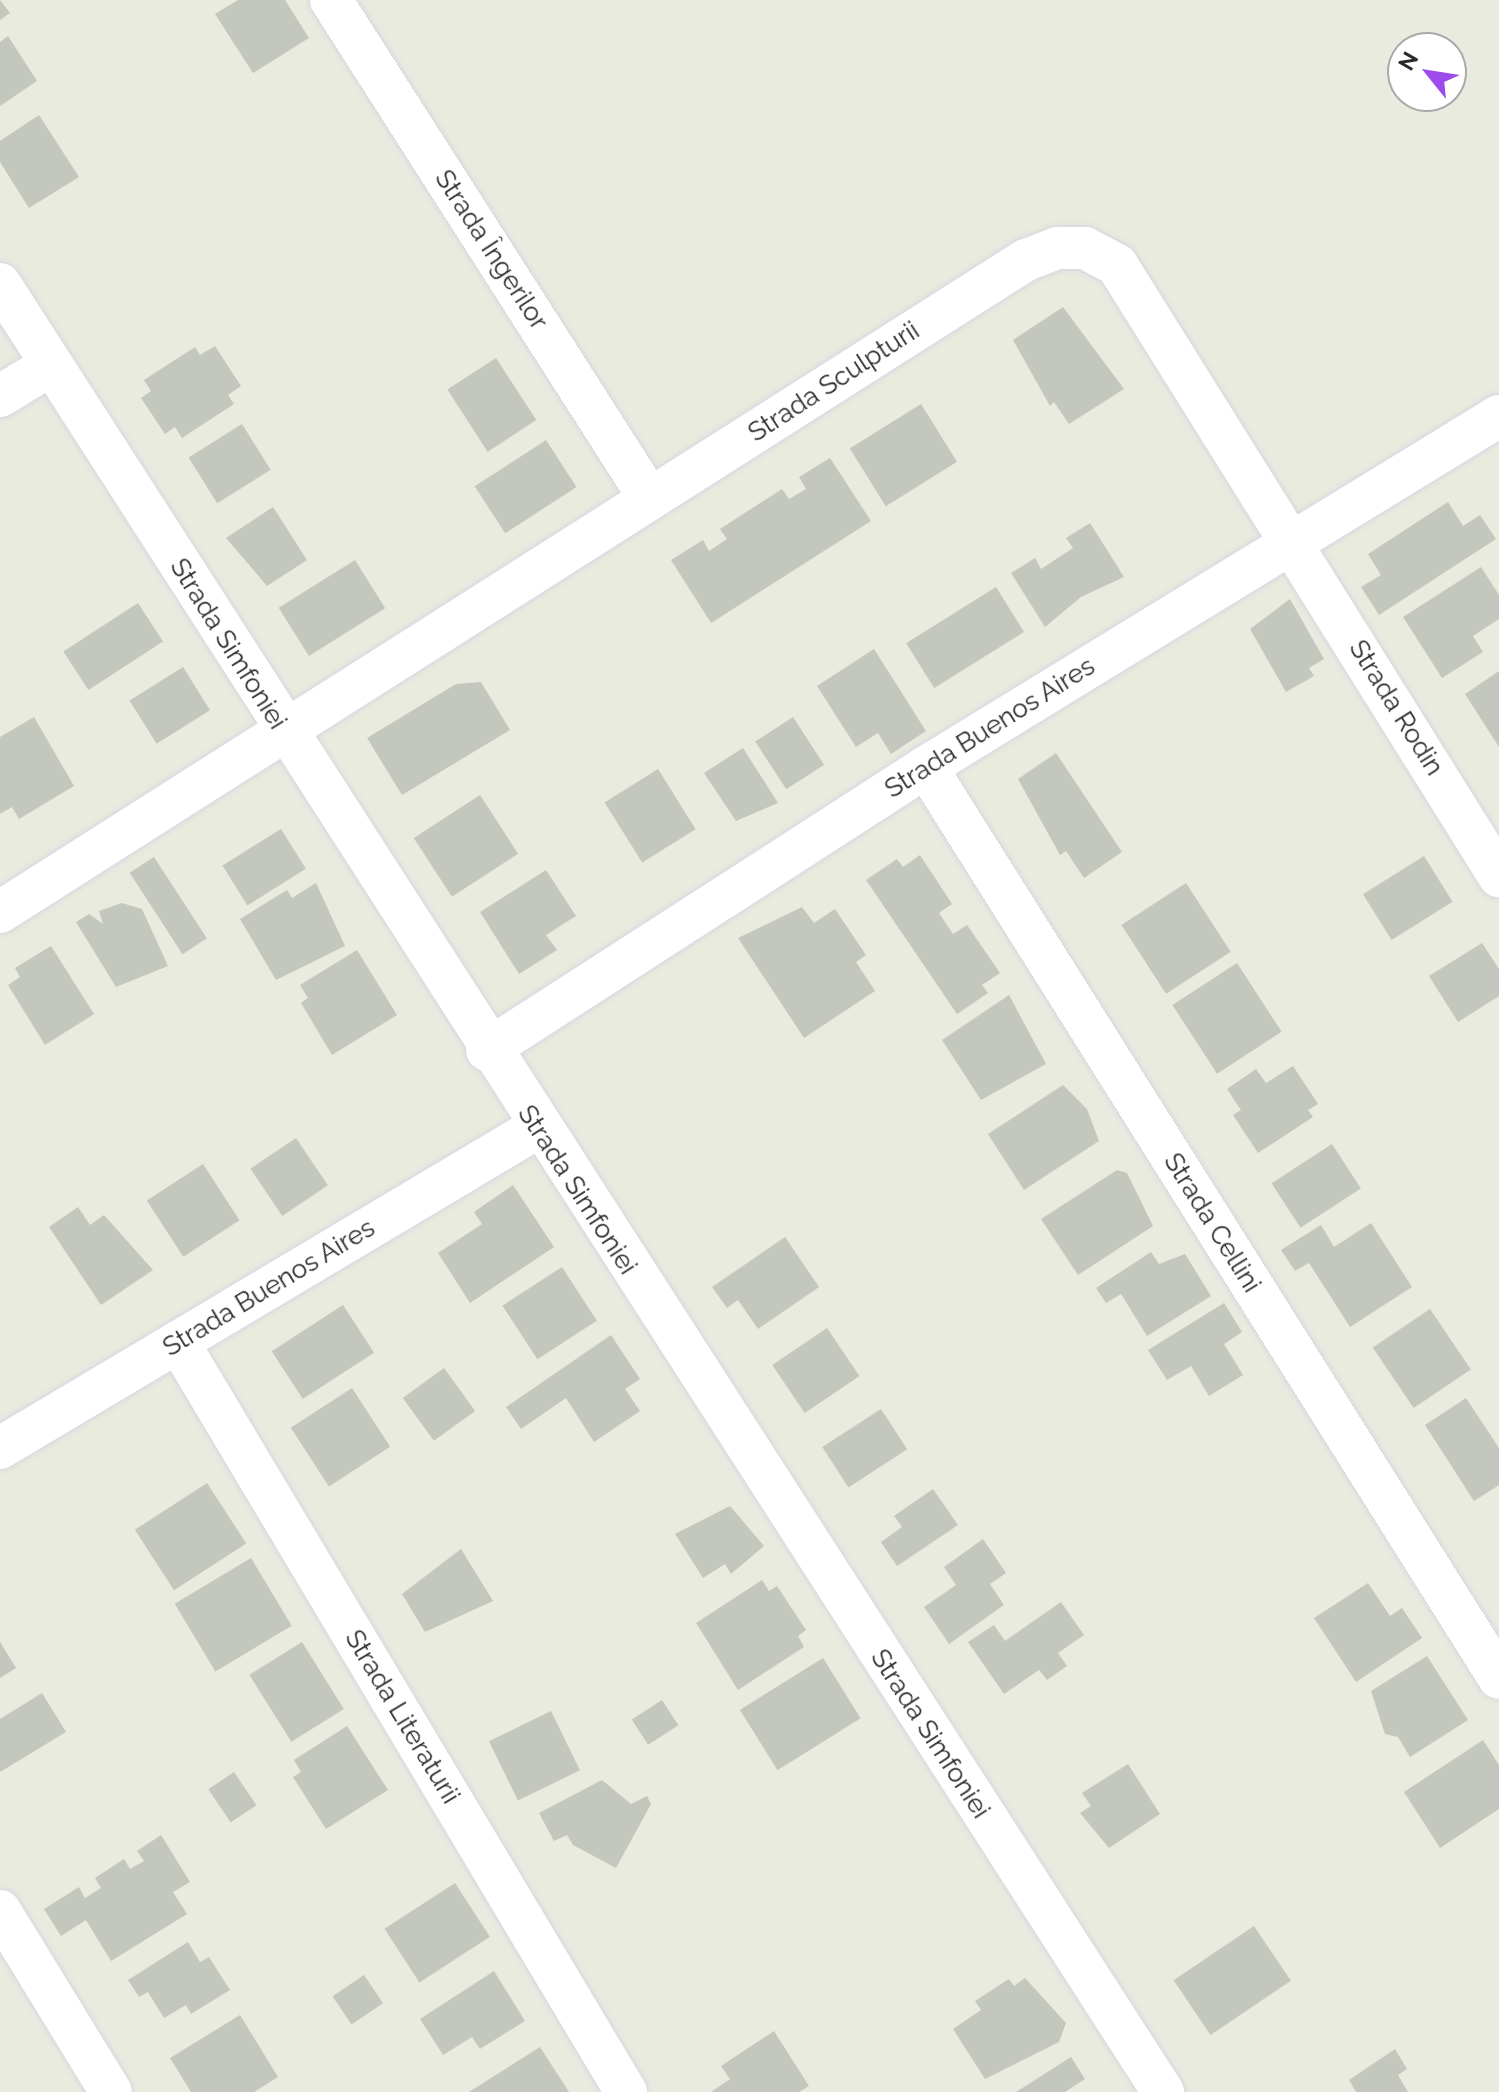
<!DOCTYPE html>
<meta charset="utf-8">
<style>
body{margin:0}
#map{position:relative;width:1499px;height:2092px;overflow:hidden;background:#e8ebde;font-family:Raleway,sans-serif}
div>[style]{position:absolute}
[style*='--x']{left:calc(var(--x)*1px);top:calc(var(--y)*1px);width:calc(var(--w)*1px);rotate:calc(var(--a)*1deg)}
.building>*{inset:0;background:#c3c7bd;transform-origin:0 0}
.roads{filter:drop-shadow(0 0 2px #dbd3e2) drop-shadow(0 0 2px #dbd3e2)}
.minor>*{height:42px;margin:-21px;padding:0 21px;transform-origin:21px;border-radius:21px;background:#fff}
span{translate:-50% -50%;white-space:nowrap;text-align:center;line-height:1.15;-webkit-text-stroke:6px #fff;paint-order:stroke}
.street-label{font-size:26px;color:#2b2b2b}
.north{position:absolute;left:1387px;top:32px;width:80px;height:80px;box-sizing:border-box;background:#fff;border:2px solid #aaa;border-radius:50%;rotate:300deg;font-size:22px;font-weight:700;line-height:32px;text-align:center;color:#2b2b2b}
.north::after{content:'';display:block;margin:auto;width:28px;height:36px;background:#9d4beb;clip-path:polygon(50% 0,100% 100%,50% 72%,0 100%)}
</style>
<div id="map">
<div class="building">
<i style="clip-path:polygon(0 0,10px 13px,0 20px)"></i>
<i style="clip-path:polygon(238px 0,285px 0,309px 38px,253px 73px,215px 14px)"></i>
<i style="clip-path:polygon(8px 36px,37px 81px,0 106px,0 42px)"></i>
<i style="clip-path:polygon(39px 115px,79px 177px,29px 208px,0 162px,0 141px)"></i>
<i style="clip-path:polygon(1063px 307px,1124px 389px,1069px 424px,1054px 402px,1050px 406px,1013px 340px)"></i>
<i style="clip-path:polygon(215px 346px,241px 386px,228px 395px,234px 404px,182px 438px,175px 427px,165px 434px,141px 398px,151px 391px,144px 380px,195px 347px,200px 355px)"></i>
<i style="left:496px;top:358px;width:74px;height:58px;rotate:57deg"></i>
<i style="left:921px;top:404px;width:68px;height:84px;rotate:58deg"></i>
<i style="left:242px;top:424px;width:54px;height:63px;rotate:58deg"></i>
<i style="left:546px;top:440px;width:56px;height:85px;rotate:57deg"></i>
<i style="clip-path:polygon(830px 458px,871px 521px,711px 623px,671px 560px,703px 540px,709px 551px,727px 539px,720px 529px,782px 489px,789px 499px,806px 489px,799px 477px)"></i>
<i style="clip-path:polygon(1448px 502px,1463px 526px,1480px 515px,1496px 539px,1379px 615px,1361px 587px,1381px 575px,1368px 554px)"></i>
<i style="clip-path:polygon(273px 507px,307px 560px,267px 586px,226px 538px)"></i>
<i style="clip-path:polygon(1090px 523px,1124px 577px,1081px 597px,1045px 627px,1011px 573px,1035px 558px,1041px 569px,1073px 548px,1066px 538px)"></i>
<i style="left:355px;top:560px;width:57px;height:90px;rotate:58deg"></i>
<i style="clip-path:polygon(1481px 567px,1499px 595px,1499px 619px,1473px 636px,1483px 652px,1442px 678px,1403px 617px)"></i>
<i style="left:996px;top:587px;width:53px;height:106px;rotate:58deg"></i>
<i style="clip-path:polygon(1290px 599px,1324px 659px,1309px 668px,1314px 676px,1286px 692px,1250px 629px)"></i>
<i style="left:138px;top:603px;width:46px;height:89px;rotate:57deg"></i>
<i style="clip-path:polygon(874px 649px,926px 731px,891px 754px,878px 733px,856px 747px,817px 686px)"></i>
<i style="left:183px;top:667px;width:51px;height:63px;rotate:58deg"></i>
<i style="clip-path:polygon(1499px 671px,1499px 747px,1465px 694px)"></i>
<i style="clip-path:polygon(481px 682px,510px 730px,402px 795px,367px 738px,456px 684px)"></i>
<i style="clip-path:polygon(34px 717px,74px 786px,19px 819px,12px 807px,0 814px,0 737px)"></i>
<i style="left:793px;top:717px;width:57px;height:45px;rotate:57deg"></i>
<i style="clip-path:polygon(743px 748px,778px 803px,736px 821px,704px 773px)"></i>
<i style="clip-path:polygon(1056px 753px,1122px 852px,1084px 878px,1066px 851px,1060px 855px,1018px 779px)"></i>
<i style="left:658px;top:769px;width:71px;height:63px;rotate:58deg"></i>
<i style="left:480px;top:795px;width:70px;height:79px;rotate:57deg"></i>
<i style="left:281px;top:829px;width:47px;height:69px;rotate:58deg"></i>
<i style="clip-path:polygon(920px 855px,952px 904px,939px 913px,953px 934px,967px 925px,1000px 973px,982px 985px,988px 993px,957px 1014px,866px 880px,897px 859px,903px 867px)"></i>
<i style="left:1424px;top:856px;width:54px;height:72px;rotate:58deg"></i>
<i style="left:154px;top:857px;width:97px;height:29px;rotate:57deg"></i>
<i style="clip-path:polygon(546px 870px,576px 916px,546px 935px,557px 950px,519px 974px,480px 912px)"></i>
<i style="clip-path:polygon(316px 883px,345px 946px,276px 980px,240px 919px,287px 890px,292px 898px)"></i>
<i style="left:1186px;top:883px;width:82px;height:77px;rotate:57deg"></i>
<i style="clip-path:polygon(122px 903px,142px 909px,168px 966px,116px 987px,76px 922px,89px 914px,103px 924px,99px 911px)"></i>
<i style="clip-path:polygon(802px 907px,814px 923px,835px 909px,866px 955px,856px 962px,875px 991px,804px 1038px,738px 938px)"></i>
<i style="clip-path:polygon(1482px 943px,1499px 969px,1499px 996px,1458px 1022px,1429px 976px)"></i>
<i style="clip-path:polygon(51px 946px,94px 1014px,45px 1045px,8px 985px,20px 977px,15px 968px)"></i>
<i style="clip-path:polygon(357px 950px,397px 1015px,332px 1055px,301px 1003px,308px 998px,300px 985px)"></i>
<i style="left:1237px;top:963px;width:82px;height:77px;rotate:57deg"></i>
<i style="clip-path:polygon(1009px 995px,1046px 1064px,981px 1100px,942px 1040px)"></i>
<i style="clip-path:polygon(1293px 1066px,1318px 1104px,1308px 1110px,1313px 1117px,1258px 1153px,1233px 1115px,1241px 1110px,1227px 1089px,1256px 1069px,1266px 1083px)"></i>
<i style="clip-path:polygon(1063px 1085px,1087px 1109px,1099px 1141px,1024px 1190px,988px 1134px)"></i>
<i style="left:296px;top:1138px;width:57px;height:55px;rotate:56deg"></i>
<i style="left:1332px;top:1144px;width:53px;height:72px;rotate:57deg"></i>
<i style="left:203px;top:1164px;width:67px;height:67px;rotate:57deg"></i>
<i style="clip-path:polygon(1117px 1170px,1127px 1173px,1153px 1226px,1078px 1275px,1041px 1219px)"></i>
<i style="clip-path:polygon(513px 1185px,554px 1247px,470px 1303px,438px 1253px,482px 1224px,474px 1212px)"></i>
<i style="clip-path:polygon(78px 1207px,90px 1225px,104px 1215px,153px 1270px,101px 1305px,49px 1227px)"></i>
<i style="clip-path:polygon(1371px 1223px,1412px 1287px,1350px 1327px,1309px 1263px,1295px 1271px,1281px 1250px,1321px 1225px,1334px 1247px)"></i>
<i style="clip-path:polygon(785px 1237px,819px 1287px,758px 1329px,738px 1300px,727px 1308px,712px 1287px)"></i>
<i style="clip-path:polygon(1151px 1252px,1159px 1264px,1185px 1254px,1211px 1296px,1147px 1336px,1121px 1294px,1106px 1303px,1096px 1288px)"></i>
<i style="left:562px;top:1267px;width:64px;height:71px;rotate:57deg"></i>
<i style="clip-path:polygon(1224px 1303px,1242px 1332px,1224px 1344px,1243px 1375px,1209px 1396px,1191px 1366px,1167px 1380px,1148px 1350px)"></i>
<i style="left:343px;top:1305px;width:57px;height:85px;rotate:57deg"></i>
<i style="left:1430px;top:1309px;width:73px;height:69px;rotate:56deg"></i>
<i style="left:827px;top:1328px;width:58px;height:66px;rotate:56deg"></i>
<i style="clip-path:polygon(611px 1335px,640px 1379px,625px 1389px,640px 1411px,594px 1442px,566px 1398px,521px 1429px,506px 1407px)"></i>
<i style="left:444px;top:1368px;width:53px;height:51px;rotate:54deg"></i>
<i style="left:352px;top:1388px;width:70px;height:73px;rotate:57deg"></i>
<i style="clip-path:polygon(1466px 1398px,1499px 1448px,1499px 1485px,1474px 1501px,1425px 1425px)"></i>
<i style="left:881px;top:1409px;width:48px;height:70px;rotate:57deg"></i>
<i style="left:207px;top:1483px;width:72px;height:86px;rotate:57deg"></i>
<i style="clip-path:polygon(933px 1489px,958px 1525px,897px 1566px,881px 1542px,902px 1527px,894px 1516px)"></i>
<i style="clip-path:polygon(730px 1506px,764px 1546px,731px 1574px,725px 1564px,703px 1578px,675px 1534px)"></i>
<i style="clip-path:polygon(983px 1539px,1006px 1573px,990px 1584px,1004px 1605px,949px 1644px,924px 1607px,956px 1585px,944px 1567px)"></i>
<i style="clip-path:polygon(461px 1549px,493px 1601px,425px 1632px,402px 1594px)"></i>
<i style="left:251px;top:1558px;width:79px;height:89px;rotate:59deg"></i>
<i style="clip-path:polygon(762px 1580px,769px 1591px,777px 1586px,806px 1630px,798px 1636px,804px 1647px,738px 1690px,696px 1623px)"></i>
<i style="clip-path:polygon(1368px 1583px,1390px 1616px,1402px 1608px,1422px 1638px,1356px 1682px,1314px 1618px)"></i>
<i style="clip-path:polygon(1061px 1602px,1084px 1635px,1058px 1653px,1067px 1666px,1047px 1680px,1039px 1670px,1004px 1694px,968px 1642px,994px 1625px,1005px 1641px)"></i>
<i style="clip-path:polygon(0 1642px,16px 1668px,0 1678px)"></i>
<i style="left:302px;top:1642px;width:79px;height:62px;rotate:58deg"></i>
<i style="clip-path:polygon(1427px 1656px,1468px 1720px,1410px 1757px,1398px 1737px,1385px 1734px,1371px 1691px)"></i>
<i style="left:823px;top:1658px;width:71px;height:98px;rotate:58deg"></i>
<i style="clip-path:polygon(42px 1693px,66px 1732px,0 1772px,0 1719px)"></i>
<i style="left:662px;top:1700px;width:30px;height:36px;rotate:57deg"></i>
<i style="left:551px;top:1711px;width:66px;height:69px;rotate:64deg"></i>
<i style="clip-path:polygon(347px 1726px,388px 1790px,326px 1829px,293px 1777px,301px 1772px,294px 1760px)"></i>
<i style="clip-path:polygon(1483px 1740px,1499px 1765px,1499px 1809px,1440px 1848px,1404px 1792px)"></i>
<i style="clip-path:polygon(1128px 1764px,1160px 1814px,1109px 1848px,1080px 1813px,1091px 1806px,1082px 1793px)"></i>
<i style="left:234px;top:1772px;width:40px;height:31px;rotate:56deg"></i>
<i style="clip-path:polygon(602px 1780px,631px 1804px,647px 1796px,651px 1804px,616px 1868px,573px 1845px,567px 1835px,554px 1841px,539px 1813px)"></i>
<i style="clip-path:polygon(161px 1835px,190px 1882px,173px 1892px,187px 1914px,111px 1961px,86px 1920px,61px 1936px,44px 1909px,79px 1887px,85px 1898px,101px 1888px,95px 1878px,124px 1859px,130px 1869px,144px 1861px,137px 1851px)"></i>
<i style="left:455px;top:1883px;width:64px;height:84px;rotate:57deg"></i>
<i style="left:1254px;top:1926px;width:66px;height:97px;rotate:56deg"></i>
<i style="clip-path:polygon(188px 1942px,200px 1962px,209px 1957px,230px 1990px,191px 2014px,186px 2005px,164px 2018px,148px 1992px,139px 1997px,128px 1980px)"></i>
<i style="clip-path:polygon(494px 1971px,525px 2021px,480px 2049px,472px 2037px,443px 2055px,420px 2019px)"></i>
<i style="left:364px;top:1975px;width:34px;height:38px;rotate:56deg"></i>
<i style="clip-path:polygon(1025px 1978px,1066px 2023px,1059px 2042px,985px 2079px,953px 2029px,981px 2010px,975px 2001px,1009px 1979px,1014px 1986px)"></i>
<i style="clip-path:polygon(240px 2015px,278px 2077px,254px 2092px,191px 2092px,170px 2058px)"></i>
<i style="clip-path:polygon(774px 2031px,809px 2086px,799px 2092px,711px 2092px,730px 2079px,721px 2066px)"></i>
<i style="clip-path:polygon(540px 2047px,569px 2092px,469px 2092px)"></i>
<i style="clip-path:polygon(1395px 2049px,1407px 2069px,1398px 2075px,1408px 2092px,1356px 2092px,1349px 2080px)"></i>
<i style="clip-path:polygon(1071px 2057px,1085px 2079px,1065px 2092px,1016px 2092px)"></i>
</div>
<div class="roads">
<div class="minor">
<i style="--x:331;--y:0;--w:592;--a:57.41"></i>
<i style="--x:0;--y:284;--w:2150;--a:57.25"></i>
<i style="--x:0;--y:396;--w:60;--a:-31.3"></i>
<i style="--x:926;--y:767;--w:1076;--a:57.83"></i>
<i style="--x:0;--y:912;--w:1216;--a:-32.44"></i>
<i style="--x:1026;--y:260;--w:34;--a:-21"></i>
<i style="--x:1058;--y:248;--w:27;--a:0"></i>
<i style="--x:1085;--y:248;--w:36;--a:28"></i>
<i style="--x:1117;--y:265;--w:721;--a:57.99"></i>
<i style="--x:487;--y:1050;--w:522;--a:-32.81"></i>
<i style="--x:926;--y:767;--w:672;--a:-31.49"></i>
<i style="--x:178;--y:1342;--w:874;--a:59.15"></i>
<i style="--x:0;--y:1448;--w:625;--a:-30.79"></i>
<i style="--x:0;--y:1911;--w:212;--a:58.5"></i>
</div>
</div>
<div class="street-label">
<span style="left:491px;top:250px;rotate:57deg">Strada Îngerilor</span>
<span style="left:834px;top:382px;rotate:-33deg">Strada Sculpturii</span>
<span style="left:228px;top:644px;rotate:58deg">Strada Simfoniei</span>
<span style="left:1396px;top:708px;rotate:58deg">Strada Rodin</span>
<span style="left:990px;top:728px;rotate:-32deg">Strada Buenos Aires</span>
<span style="left:577px;top:1190px;rotate:57deg">Strada Simfoniei</span>
<span style="left:1212px;top:1223px;rotate:58deg">Strada Cellini</span>
<span style="left:269px;top:1288px;rotate:-31deg">Strada Buenos Aires</span>
<span style="left:402px;top:1717px;rotate:59deg">Strada Literaturii</span>
<span style="left:930px;top:1734px;rotate:57deg">Strada Simfoniei</span>
</div>
<div class="north">N</div>
</div>
